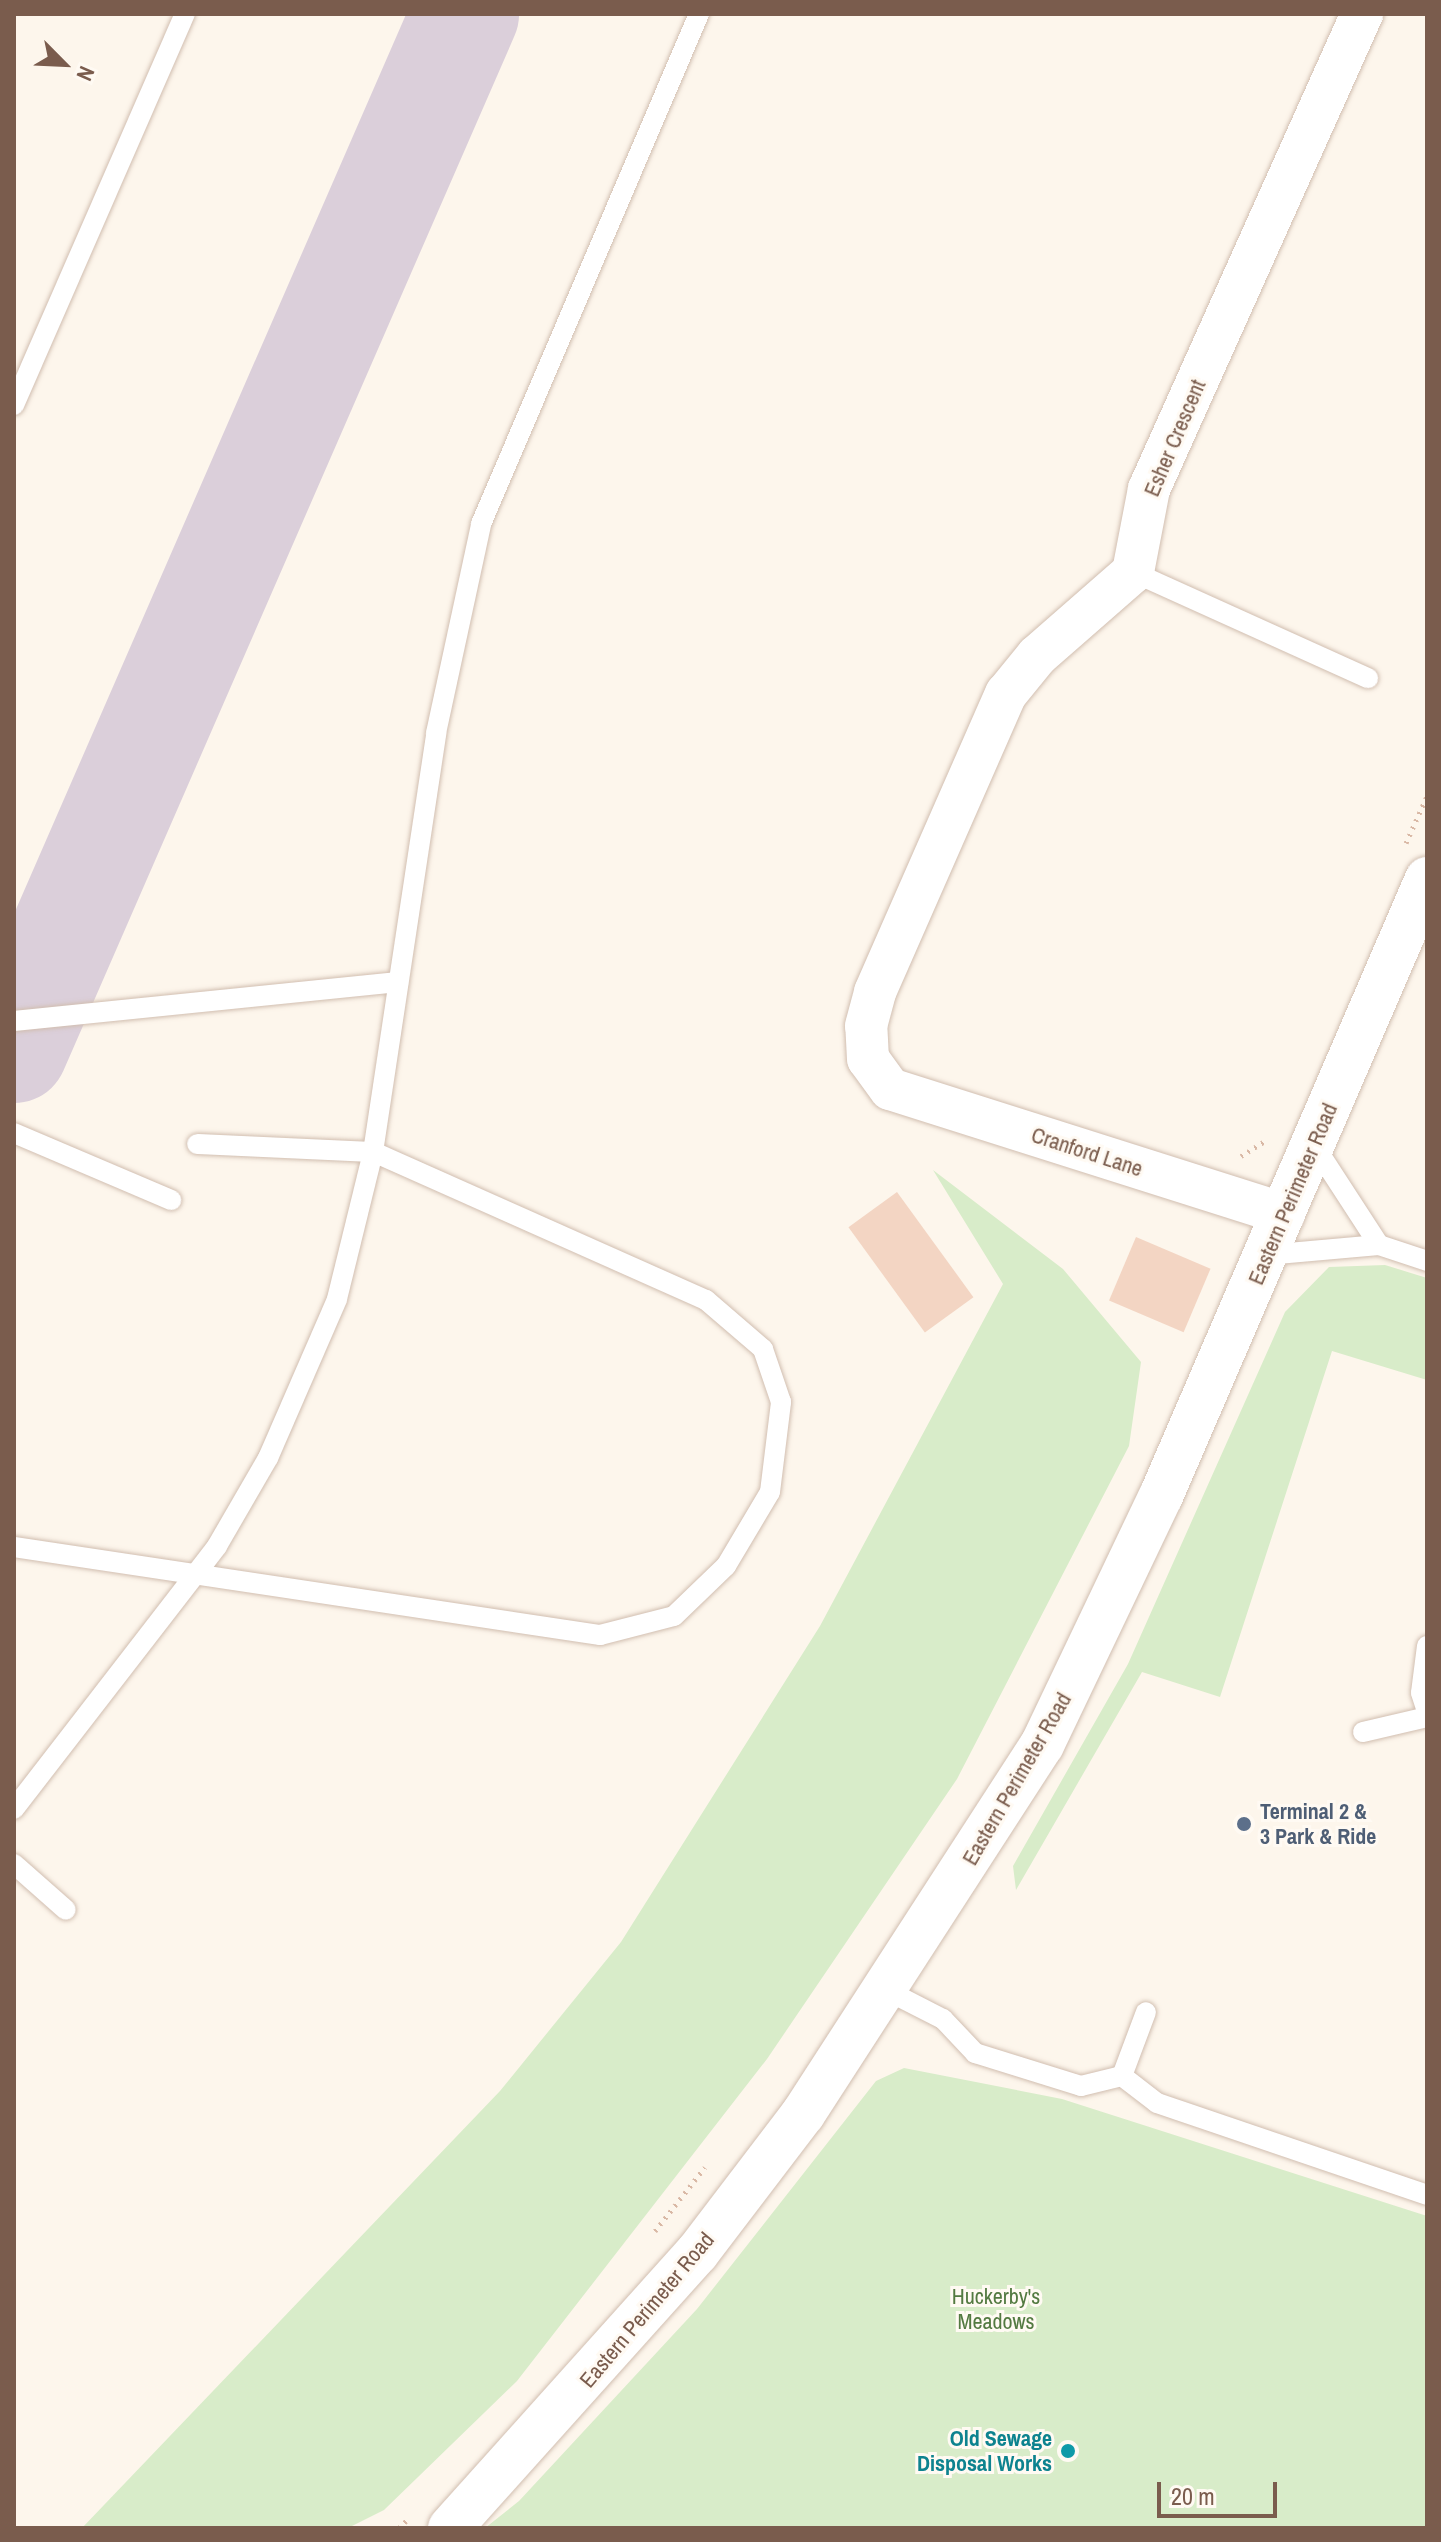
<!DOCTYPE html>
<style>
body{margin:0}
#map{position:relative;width:1441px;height:2542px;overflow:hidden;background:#fdf6ec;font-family:"Archivo Narrow",sans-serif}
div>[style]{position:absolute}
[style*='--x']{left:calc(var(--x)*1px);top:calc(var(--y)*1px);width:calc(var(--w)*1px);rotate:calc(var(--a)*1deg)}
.green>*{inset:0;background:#d8ecc9}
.taxiway>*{height:108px;margin:-54px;padding:0 54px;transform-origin:54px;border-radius:54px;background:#dbcfda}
.building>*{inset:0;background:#f3d5c3;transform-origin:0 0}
.path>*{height:5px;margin-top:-2.5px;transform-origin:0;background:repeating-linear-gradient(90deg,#d9b8a5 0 2px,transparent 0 8px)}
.roads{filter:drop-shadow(0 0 2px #d1beb0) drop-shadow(0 0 2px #d1beb0)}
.service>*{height:20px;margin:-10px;padding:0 10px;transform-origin:10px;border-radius:10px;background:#fff}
.minor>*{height:42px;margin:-21px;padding:0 21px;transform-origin:21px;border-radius:21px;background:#fff}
.tertiary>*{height:44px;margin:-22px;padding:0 22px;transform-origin:22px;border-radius:22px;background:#fff}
.dots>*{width:22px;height:22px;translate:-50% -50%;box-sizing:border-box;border:4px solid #fffaf3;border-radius:50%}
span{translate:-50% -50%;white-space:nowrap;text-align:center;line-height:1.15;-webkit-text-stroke:6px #fffaf3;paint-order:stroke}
.street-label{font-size:22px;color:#7a5c4d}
.service-label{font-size:22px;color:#4e5e75;font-weight:700}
.left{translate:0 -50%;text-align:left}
.park-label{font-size:22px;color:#537a41}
.culture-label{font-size:22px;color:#0d838f;font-weight:700}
.right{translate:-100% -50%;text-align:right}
.frame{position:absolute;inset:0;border:16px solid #7a5c4d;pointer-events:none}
.north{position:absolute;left:24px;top:24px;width:80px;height:80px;-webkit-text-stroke:6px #fffaf3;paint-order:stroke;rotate:114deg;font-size:22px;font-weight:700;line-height:32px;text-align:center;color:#7a5c4d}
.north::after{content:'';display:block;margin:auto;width:28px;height:36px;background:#7a5c4d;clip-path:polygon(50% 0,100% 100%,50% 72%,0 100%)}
.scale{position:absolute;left:1157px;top:2482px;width:120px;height:36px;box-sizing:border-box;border:4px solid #7a5c4d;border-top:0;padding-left:10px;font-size:24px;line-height:28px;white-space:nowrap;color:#7a5c4d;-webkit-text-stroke:6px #fffaf3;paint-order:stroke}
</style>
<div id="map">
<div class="green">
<i style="clip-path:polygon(933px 1170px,1063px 1269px,1141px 1362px,1129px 1446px,957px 1779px,767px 2059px,517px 2381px,384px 2510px,348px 2528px,82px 2528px,500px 2091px,621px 1942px,820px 1626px,1003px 1284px)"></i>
<i style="clip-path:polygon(1385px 1265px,1427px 1278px,1427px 1380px,1332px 1351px,1220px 1697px,1142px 1672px,1016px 1890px,1013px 1866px,1128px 1664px,1285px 1312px,1329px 1267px)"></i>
<i style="clip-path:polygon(904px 2068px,1062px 2099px,1427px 2216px,1427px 2528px,485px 2528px,519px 2501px,697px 2309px,876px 2081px)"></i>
</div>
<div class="taxiway">
<i style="--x:14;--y:1049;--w:1129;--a:-66.45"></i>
</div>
<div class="building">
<i style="left:897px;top:1192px;width:130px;height:60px;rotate:54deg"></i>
<i style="left:1136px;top:1237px;width:81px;height:69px;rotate:23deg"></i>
</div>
<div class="path">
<i style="--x:1406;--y:843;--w:51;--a:-65.9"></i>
<i style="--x:1241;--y:1156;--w:28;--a:-32"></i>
<i style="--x:655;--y:2231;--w:81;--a:-52"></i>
<i style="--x:399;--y:2528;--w:14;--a:-45"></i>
</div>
<div class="roads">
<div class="service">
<i style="--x:14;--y:405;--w:427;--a:-66.4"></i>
<i style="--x:1133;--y:572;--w:258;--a:24.3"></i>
<i style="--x:14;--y:1021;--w:386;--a:-5.8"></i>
<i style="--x:14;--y:1133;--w:171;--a:23.1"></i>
<i style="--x:1314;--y:1145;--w:119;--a:57"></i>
<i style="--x:1379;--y:1245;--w:51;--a:18.4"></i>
<i style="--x:1266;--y:1255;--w:113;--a:-5.1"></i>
<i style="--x:14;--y:1547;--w:593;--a:8.54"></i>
<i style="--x:600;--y:1635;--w:76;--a:-14.4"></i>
<i style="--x:674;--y:1616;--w:72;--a:-43.9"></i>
<i style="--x:726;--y:1566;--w:86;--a:-59.3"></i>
<i style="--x:770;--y:1492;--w:91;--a:-83"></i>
<i style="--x:781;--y:1402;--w:56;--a:-108.8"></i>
<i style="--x:763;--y:1349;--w:75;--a:-139.3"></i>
<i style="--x:706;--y:1300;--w:364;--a:-156"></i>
<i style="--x:373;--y:1152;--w:176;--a:-177.4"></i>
<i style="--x:1427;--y:1646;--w:47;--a:97.3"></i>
<i style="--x:1421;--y:1693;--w:20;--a:72"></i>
<i style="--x:1363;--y:1732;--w:66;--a:-13.2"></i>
<i style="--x:14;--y:1809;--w:332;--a:-52.3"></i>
<i style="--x:217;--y:1546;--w:102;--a:-59.9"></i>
<i style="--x:268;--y:1458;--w:173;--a:-66.5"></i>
<i style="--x:337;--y:1299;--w:151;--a:-76.2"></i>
<i style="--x:373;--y:1152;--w:424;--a:-81.4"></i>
<i style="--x:436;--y:733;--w:214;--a:-77.8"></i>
<i style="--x:481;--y:524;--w:555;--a:-66.86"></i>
<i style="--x:14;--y:1864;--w:69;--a:41.5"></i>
<i style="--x:886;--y:1990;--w:64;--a:27"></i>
<i style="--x:943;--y:2019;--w:47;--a:46.7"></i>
<i style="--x:975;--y:2053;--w:111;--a:17.3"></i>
<i style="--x:1081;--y:2086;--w:42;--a:-13.7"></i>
<i style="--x:1122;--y:2076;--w:44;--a:37.6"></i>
<i style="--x:1157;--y:2103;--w:285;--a:18.8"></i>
<i style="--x:1122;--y:2076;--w:68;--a:-69.4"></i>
</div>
<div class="minor">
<i style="--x:1284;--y:1214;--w:413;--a:-162.4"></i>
<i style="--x:890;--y:1089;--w:37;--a:-126"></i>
<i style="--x:868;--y:1059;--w:33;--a:-93"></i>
<i style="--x:866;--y:1026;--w:35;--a:-75"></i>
<i style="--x:875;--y:992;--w:326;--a:-66.3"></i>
<i style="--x:1006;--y:694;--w:49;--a:-50.8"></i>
<i style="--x:1037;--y:656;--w:128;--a:-41.2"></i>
<i style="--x:1133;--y:572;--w:85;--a:-79.1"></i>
<i style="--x:1149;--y:489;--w:521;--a:-65.85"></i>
</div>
<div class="tertiary">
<i style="--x:450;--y:2528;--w:370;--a:-48.1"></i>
<i style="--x:697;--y:2253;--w:175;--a:-52.7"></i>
<i style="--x:803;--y:2114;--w:440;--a:-57.1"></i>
<i style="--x:1042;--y:1745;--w:276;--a:-64.5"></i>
<i style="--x:1161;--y:1496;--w:672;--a:-66.68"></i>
</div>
</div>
<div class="dots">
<i style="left:1244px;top:1824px;background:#5c6f8a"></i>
<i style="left:1068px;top:2451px;background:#0f9aa8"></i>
</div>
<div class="street-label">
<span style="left:1175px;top:438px;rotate:-67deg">Esher Crescent</span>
<span style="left:1087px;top:1152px;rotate:18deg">Cranford Lane</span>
<span style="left:1293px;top:1194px;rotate:-67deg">Eastern Perimeter Road</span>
<span style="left:1017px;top:1779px;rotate:-60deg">Eastern Perimeter Road</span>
<span style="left:647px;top:2310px;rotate:-50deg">Eastern Perimeter Road</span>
</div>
<div class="service-label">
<span class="left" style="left:1260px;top:1824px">Terminal 2 &amp;<br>3 Park &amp; Ride</span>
</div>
<div class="park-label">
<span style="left:996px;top:2309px">Huckerby's<br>Meadows</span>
</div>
<div class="culture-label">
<span class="right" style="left:1052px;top:2451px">Old Sewage<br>Disposal Works</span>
</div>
<div class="frame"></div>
<div class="north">N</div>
<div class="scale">20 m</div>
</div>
